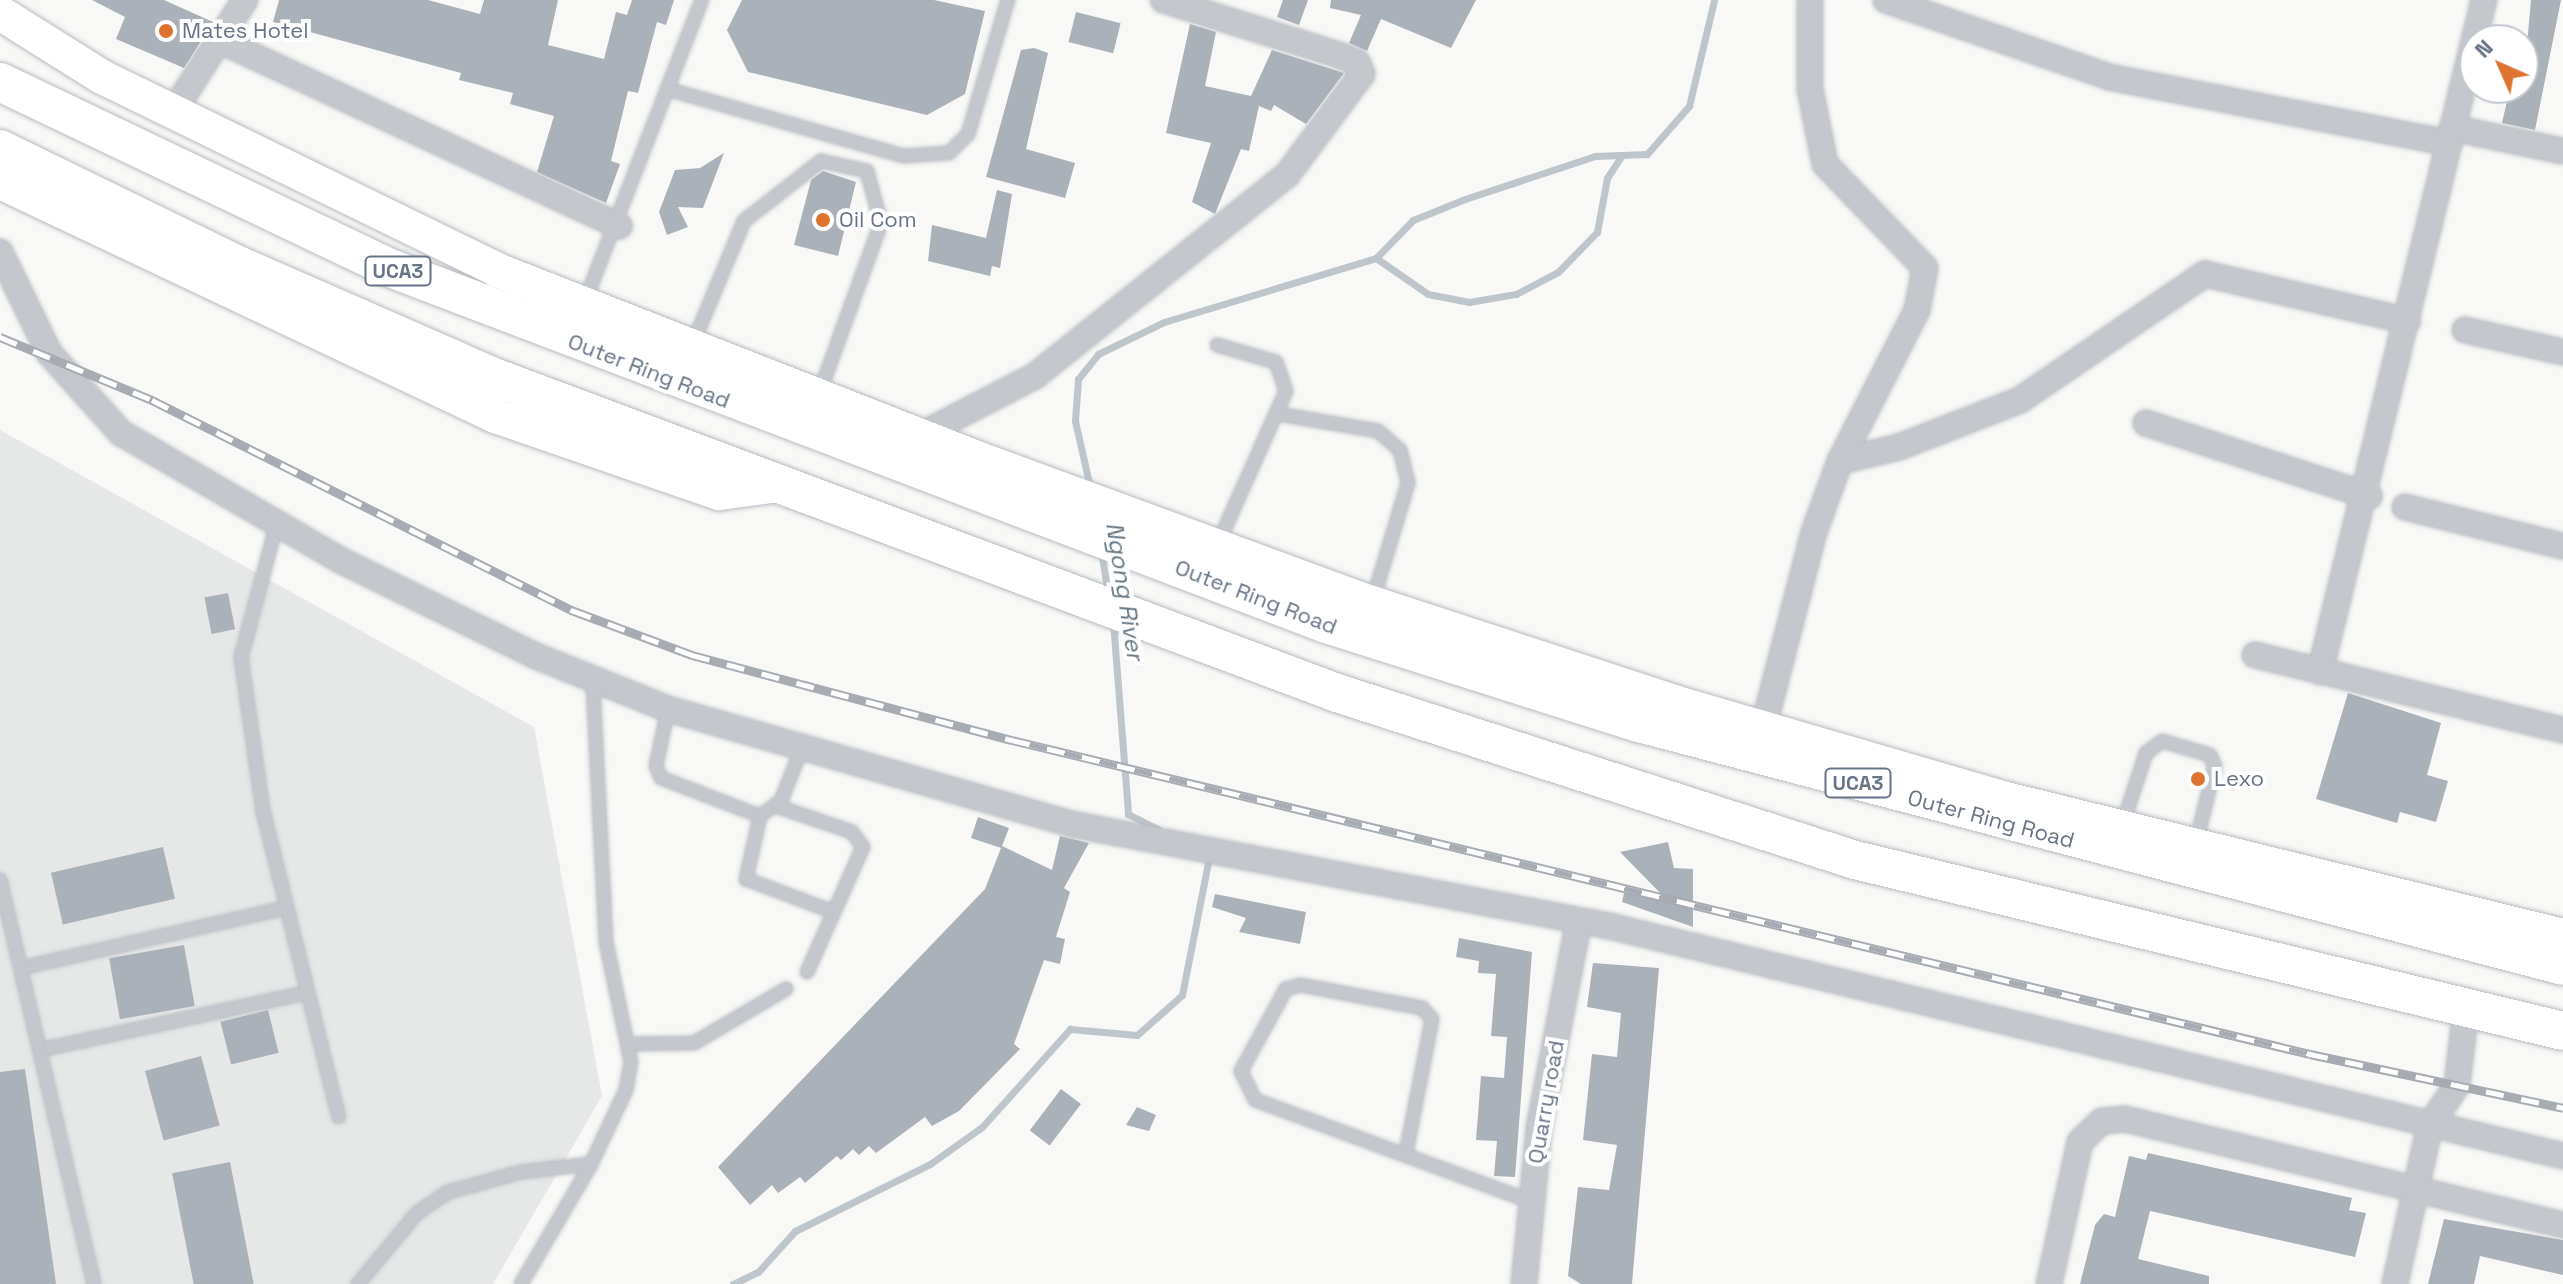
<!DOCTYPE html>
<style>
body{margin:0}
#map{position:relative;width:2563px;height:1284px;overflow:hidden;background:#f8f8f6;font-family:"Space Grotesk",sans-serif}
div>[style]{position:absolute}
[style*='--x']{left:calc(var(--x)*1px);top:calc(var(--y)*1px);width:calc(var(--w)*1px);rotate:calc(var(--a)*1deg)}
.built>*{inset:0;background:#e6e7e7}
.stream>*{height:7px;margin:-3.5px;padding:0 3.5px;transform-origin:3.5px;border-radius:3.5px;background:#bec6cc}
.building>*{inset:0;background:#abb1b8;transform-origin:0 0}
.roads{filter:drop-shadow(0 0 2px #b8bcc2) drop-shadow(0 0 2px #b8bcc2)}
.service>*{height:12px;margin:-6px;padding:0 6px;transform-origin:6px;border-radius:6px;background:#c4c7cb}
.minor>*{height:24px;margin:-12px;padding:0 12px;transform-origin:12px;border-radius:12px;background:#c4c7cb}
.secondary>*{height:34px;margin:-17px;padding:0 17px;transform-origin:17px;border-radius:17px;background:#fff}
.primary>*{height:38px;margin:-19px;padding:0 19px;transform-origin:19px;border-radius:19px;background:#fff}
.rail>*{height:9px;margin-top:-4.5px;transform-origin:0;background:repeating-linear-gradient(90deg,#fff 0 18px,#a7abb2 0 36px);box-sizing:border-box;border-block:2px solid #a7abb2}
.dots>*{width:22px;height:22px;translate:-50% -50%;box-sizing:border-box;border:4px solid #fff;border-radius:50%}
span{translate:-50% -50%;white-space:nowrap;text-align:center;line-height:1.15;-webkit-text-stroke:8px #fff;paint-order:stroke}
.shield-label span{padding:2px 6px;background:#fff;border:2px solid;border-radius:6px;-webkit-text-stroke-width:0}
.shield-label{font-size:20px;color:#687486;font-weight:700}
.poi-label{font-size:22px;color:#687486}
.left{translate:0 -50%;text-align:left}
.street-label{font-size:22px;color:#687486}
.water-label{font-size:24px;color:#647581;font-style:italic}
.north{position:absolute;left:2459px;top:24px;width:80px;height:80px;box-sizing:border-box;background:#fff;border:2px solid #c3c7cf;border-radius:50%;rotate:315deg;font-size:22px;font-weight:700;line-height:32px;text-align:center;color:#687486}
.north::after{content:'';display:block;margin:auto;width:28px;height:36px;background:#de7330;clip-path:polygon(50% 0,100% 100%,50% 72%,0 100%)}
</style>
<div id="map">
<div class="built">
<i style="clip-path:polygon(0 430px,534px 727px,602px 1096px,493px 1284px,0 1284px)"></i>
</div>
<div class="stream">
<i style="--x:1376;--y:258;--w:63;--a:34.7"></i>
<i style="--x:1428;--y:294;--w:42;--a:11"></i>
<i style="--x:1469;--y:302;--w:48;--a:-9.7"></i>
<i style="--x:1516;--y:294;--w:47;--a:-27.6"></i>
<i style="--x:1558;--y:272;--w:56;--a:-45.7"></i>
<i style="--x:1597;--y:232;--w:55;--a:-79.5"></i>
<i style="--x:1607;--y:178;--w:27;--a:-57"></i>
<i style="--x:1090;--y:487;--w:68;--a:-102.8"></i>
<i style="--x:1075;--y:421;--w:42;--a:-85.9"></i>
<i style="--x:1078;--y:379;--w:32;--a:-51"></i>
<i style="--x:1098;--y:354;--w:73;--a:-25.9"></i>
<i style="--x:1164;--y:322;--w:221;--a:-16.8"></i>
<i style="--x:1376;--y:258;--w:53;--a:-45.8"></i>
<i style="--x:1413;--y:220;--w:56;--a:-22"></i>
<i style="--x:1465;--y:199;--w:137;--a:-18.3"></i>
<i style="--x:1595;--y:156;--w:52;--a:-2.2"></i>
<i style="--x:1647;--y:154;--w:64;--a:-48.8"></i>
<i style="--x:1689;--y:106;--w:109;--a:-76.7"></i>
<i style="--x:1101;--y:551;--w:44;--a:80.8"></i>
<i style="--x:1113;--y:622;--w:193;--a:85.5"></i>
<i style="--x:1128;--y:814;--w:35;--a:27"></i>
<i style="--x:733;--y:1284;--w:28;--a:-26"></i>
<i style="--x:758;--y:1272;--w:55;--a:-47.9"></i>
<i style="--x:795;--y:1231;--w:151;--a:-26.4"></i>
<i style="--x:930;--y:1164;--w:64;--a:-35.4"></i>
<i style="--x:982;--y:1127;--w:132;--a:-48.1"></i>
<i style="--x:1070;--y:1029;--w:67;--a:5.1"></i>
<i style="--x:1137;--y:1035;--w:60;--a:-41.6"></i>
<i style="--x:1182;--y:995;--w:141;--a:-78.9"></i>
</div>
<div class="building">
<i style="clip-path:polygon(92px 0,164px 0,213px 22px,184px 68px,116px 39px,125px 17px)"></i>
<i style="clip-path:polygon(279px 0,428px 0,480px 14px,484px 0,558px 0,548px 45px,604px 59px,616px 12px,627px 15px,632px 0,674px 0,666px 25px,657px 22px,638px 93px,628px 91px,611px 161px,620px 164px,606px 203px,537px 172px,554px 116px,510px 104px,513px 93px,459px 80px,461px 73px,273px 22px)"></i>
<i style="clip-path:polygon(742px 0,934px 0,985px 11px,965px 94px,927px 115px,748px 72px,727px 30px)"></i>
<i style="clip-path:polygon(1283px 0,1308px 0,1299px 25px,1277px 17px)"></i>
<i style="clip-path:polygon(1331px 0,1476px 0,1451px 48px,1381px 19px,1367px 51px,1349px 43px,1361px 15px,1330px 8px)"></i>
<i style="clip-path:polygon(2531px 0,2561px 0,2535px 130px,2502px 123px,2510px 88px,2523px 88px)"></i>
<i style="left:1076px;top:12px;width:46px;height:31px;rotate:14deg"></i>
<i style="clip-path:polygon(1190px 24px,1216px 32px,1205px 86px,1251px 96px,1272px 50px,1344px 73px,1306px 124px,1274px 105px,1271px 111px,1259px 106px,1249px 151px,1241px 149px,1215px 214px,1192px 202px,1211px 143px,1166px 133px)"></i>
<i style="clip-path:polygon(1034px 48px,1048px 53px,1026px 149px,1075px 163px,1065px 198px,986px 177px,1021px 50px)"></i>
<i style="clip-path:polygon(724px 153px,703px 208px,678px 207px,688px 227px,667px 235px,659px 212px,675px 170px,700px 168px)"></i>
<i style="clip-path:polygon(823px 171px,856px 182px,838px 256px,794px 245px,811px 180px)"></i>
<i style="clip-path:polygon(997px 190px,1012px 194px,1000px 268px,992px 266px,990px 276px,928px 261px,932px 225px,986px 238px)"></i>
<i style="left:228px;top:593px;width:37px;height:24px;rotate:79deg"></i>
<i style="clip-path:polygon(2348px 693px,2441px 723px,2427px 775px,2448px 781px,2436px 822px,2400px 812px,2397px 823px,2316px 799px)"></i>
<i style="clip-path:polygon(978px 817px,1009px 828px,1002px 846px,1052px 870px,1060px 836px,1089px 843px,1064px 888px,1070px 892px,1056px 937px,1065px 939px,1060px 964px,1044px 960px,1014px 1044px,1020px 1049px,959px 1111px,932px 1126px,925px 1117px,876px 1153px,869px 1146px,859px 1155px,853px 1149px,841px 1160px,837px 1156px,805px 1183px,800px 1177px,778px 1193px,772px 1185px,750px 1205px,718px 1167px,985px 889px,1001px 848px,971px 838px)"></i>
<i style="clip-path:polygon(1668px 842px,1674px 868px,1693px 869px,1693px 927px,1622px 902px,1624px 893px,1663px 896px,1620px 852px)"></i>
<i style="left:163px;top:847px;width:53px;height:115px;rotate:77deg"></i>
<i style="clip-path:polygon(1215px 894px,1306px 912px,1300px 944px,1239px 932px,1246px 918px,1212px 907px)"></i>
<i style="clip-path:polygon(1459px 938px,1532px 952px,1515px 1177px,1494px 1176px,1497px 1141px,1476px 1140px,1481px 1076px,1504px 1078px,1507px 1037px,1491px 1036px,1496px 974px,1478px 973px,1479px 961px,1456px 957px)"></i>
<i style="left:184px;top:945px;width:62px;height:76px;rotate:80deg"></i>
<i style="clip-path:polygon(1593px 963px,1659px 968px,1632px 1284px,1581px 1284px,1568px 1276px,1578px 1187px,1609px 1190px,1617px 1145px,1583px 1140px,1592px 1054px,1617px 1057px,1621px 1013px,1587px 1007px)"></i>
<i style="left:268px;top:1010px;width:44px;height:49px;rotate:76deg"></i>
<i style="left:201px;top:1056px;width:72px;height:58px;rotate:75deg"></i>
<i style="clip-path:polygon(25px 1069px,56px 1284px,0 1284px,0 1072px)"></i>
<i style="left:1061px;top:1089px;width:25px;height:52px;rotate:37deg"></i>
<i style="clip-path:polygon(1137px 1107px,1156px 1115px,1149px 1131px,1126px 1125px)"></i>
<i style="clip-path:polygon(2148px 1153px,2352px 1198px,2349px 1210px,2366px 1213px,2355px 1257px,2150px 1211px,2138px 1259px,2209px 1276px,2209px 1284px,2080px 1284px,2095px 1225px,2104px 1214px,2115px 1217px,2129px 1156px,2146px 1160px)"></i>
<i style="left:230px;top:1162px;width:124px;height:59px;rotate:79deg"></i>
<i style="clip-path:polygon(2444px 1219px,2563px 1240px,2563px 1275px,2480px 1256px,2474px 1284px,2428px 1284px)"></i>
</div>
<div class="roads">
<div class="service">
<i style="--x:667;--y:89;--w:245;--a:15.8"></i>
<i style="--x:903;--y:156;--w:46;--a:-3.7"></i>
<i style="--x:949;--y:153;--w:27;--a:-45"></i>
<i style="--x:968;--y:134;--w:140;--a:-73.4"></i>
<i style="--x:585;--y:301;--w:323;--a:-68.8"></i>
<i style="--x:693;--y:343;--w:132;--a:-67.3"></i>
<i style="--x:744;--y:221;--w:98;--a:-37.9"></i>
<i style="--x:821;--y:161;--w:47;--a:12.3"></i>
<i style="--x:867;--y:171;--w:54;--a:74.9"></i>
<i style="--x:881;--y:223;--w:182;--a:109.9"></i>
<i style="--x:1217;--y:345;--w:61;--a:16.1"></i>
<i style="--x:1276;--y:362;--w:31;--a:71"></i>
<i style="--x:1286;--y:391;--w:167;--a:114"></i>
<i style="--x:1278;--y:414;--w:101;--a:9.6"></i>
<i style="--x:1378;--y:431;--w:29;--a:41"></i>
<i style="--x:1400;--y:450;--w:34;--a:76"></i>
<i style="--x:1408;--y:483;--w:122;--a:106.7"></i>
<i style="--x:277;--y:523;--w:139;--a:105"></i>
<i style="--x:241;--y:657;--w:156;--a:81.9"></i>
<i style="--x:263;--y:811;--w:315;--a:76.1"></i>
<i style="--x:668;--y:709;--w:58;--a:101.9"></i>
<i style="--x:656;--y:766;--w:13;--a:67"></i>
<i style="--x:661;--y:778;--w:106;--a:21"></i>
<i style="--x:760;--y:816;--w:26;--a:-36"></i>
<i style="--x:781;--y:801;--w:55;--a:-68.6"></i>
<i style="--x:776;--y:806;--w:80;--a:18.9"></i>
<i style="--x:852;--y:832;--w:19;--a:54"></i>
<i style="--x:863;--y:847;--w:137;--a:114.1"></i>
<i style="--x:760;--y:816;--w:65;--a:102.5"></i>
<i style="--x:746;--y:879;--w:94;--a:20.6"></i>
<i style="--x:2122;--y:826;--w:77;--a:-71.8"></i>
<i style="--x:2146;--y:753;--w:20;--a:-37"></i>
<i style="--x:2162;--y:741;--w:50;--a:16.3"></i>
<i style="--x:2210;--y:755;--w:12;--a:66"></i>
<i style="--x:2215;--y:766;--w:78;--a:104"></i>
<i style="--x:0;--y:880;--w:415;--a:76.9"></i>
<i style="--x:21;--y:968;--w:272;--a:-12.8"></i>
<i style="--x:628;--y:1044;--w:66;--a:-0.9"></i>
<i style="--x:694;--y:1043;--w:107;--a:-30.4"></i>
<i style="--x:40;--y:1050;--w:272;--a:-12.1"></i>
<i style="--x:1406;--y:1153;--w:136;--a:-79"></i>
<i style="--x:1432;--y:1019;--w:15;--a:-132"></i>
<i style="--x:1422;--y:1008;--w:124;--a:-169.3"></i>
<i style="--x:1300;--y:985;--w:15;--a:164"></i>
<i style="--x:1286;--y:989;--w:94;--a:118.8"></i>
<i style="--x:1241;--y:1071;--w:32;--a:64"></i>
<i style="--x:1255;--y:1100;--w:293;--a:20.2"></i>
<i style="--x:358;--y:1284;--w:92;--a:-50.3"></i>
<i style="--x:417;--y:1213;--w:37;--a:-34"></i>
<i style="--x:448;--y:1192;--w:76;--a:-15.3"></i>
<i style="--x:521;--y:1172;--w:70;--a:-6.5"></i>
<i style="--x:521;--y:1284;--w:139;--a:-59.7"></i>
<i style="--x:591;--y:1164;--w:82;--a:-64.7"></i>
<i style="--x:626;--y:1090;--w:28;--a:-80"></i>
<i style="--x:631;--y:1062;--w:123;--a:-101.8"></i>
<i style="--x:606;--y:942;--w:261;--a:-92.9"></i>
</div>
<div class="minor">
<i style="--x:1810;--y:0;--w:89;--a:90"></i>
<i style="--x:1810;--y:89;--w:76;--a:78.7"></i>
<i style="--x:1825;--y:164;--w:144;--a:46.1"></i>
<i style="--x:1925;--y:268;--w:43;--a:100.8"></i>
<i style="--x:1917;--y:310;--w:169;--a:117"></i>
<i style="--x:1886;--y:0;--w:236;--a:19"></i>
<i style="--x:2109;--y:77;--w:345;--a:11"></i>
<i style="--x:223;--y:42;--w:437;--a:24.9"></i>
<i style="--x:173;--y:112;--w:133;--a:-57.3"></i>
<i style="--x:2452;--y:128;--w:113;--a:11.7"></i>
<i style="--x:0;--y:252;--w:112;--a:64.1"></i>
<i style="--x:49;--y:353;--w:108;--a:48"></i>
<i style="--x:121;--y:433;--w:253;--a:30.1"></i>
<i style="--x:340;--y:560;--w:218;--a:26.1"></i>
<i style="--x:536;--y:656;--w:142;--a:21.9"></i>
<i style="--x:668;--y:709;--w:424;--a:15.9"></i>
<i style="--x:1076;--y:825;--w:542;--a:10.73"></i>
<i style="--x:1609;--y:926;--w:981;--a:13.55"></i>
<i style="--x:2465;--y:330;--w:100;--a:12.7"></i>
<i style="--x:2146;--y:423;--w:235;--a:18.1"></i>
<i style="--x:921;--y:435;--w:128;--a:-27.4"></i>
<i style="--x:1035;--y:376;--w:322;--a:-38.6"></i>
<i style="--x:1287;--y:175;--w:126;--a:-53.4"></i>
<i style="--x:1362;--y:74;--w:13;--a:-113"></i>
<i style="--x:1357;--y:62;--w:19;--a:-159"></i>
<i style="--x:1339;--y:55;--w:184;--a:-162.6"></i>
<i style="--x:2405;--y:507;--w:163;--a:13.9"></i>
<i style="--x:2255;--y:655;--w:317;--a:13.7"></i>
<i style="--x:2320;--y:672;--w:692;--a:-76.29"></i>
<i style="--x:1763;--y:729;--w:203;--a:-75.5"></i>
<i style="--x:1814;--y:532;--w:76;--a:-69.9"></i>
<i style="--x:1840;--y:461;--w:61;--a:-13.3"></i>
<i style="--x:1899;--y:447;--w:130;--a:-21.2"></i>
<i style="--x:2020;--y:400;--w:224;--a:-34.3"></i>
<i style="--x:2205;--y:274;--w:208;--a:13"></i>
<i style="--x:1524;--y:1284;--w:157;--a:-84.5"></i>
<i style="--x:1539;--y:1128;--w:211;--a:-79.1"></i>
<i style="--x:2049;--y:1284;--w:145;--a:-77.7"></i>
<i style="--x:2080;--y:1142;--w:30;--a:-44"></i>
<i style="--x:2102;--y:1121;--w:23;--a:-5"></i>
<i style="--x:2125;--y:1119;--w:451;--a:13.6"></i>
<i style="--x:2395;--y:1284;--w:163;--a:-77.6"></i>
<i style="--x:2430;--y:1125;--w:48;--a:-56"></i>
<i style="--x:2457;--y:1085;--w:78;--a:-83.3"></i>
</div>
<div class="secondary">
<i style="--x:0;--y:13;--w:120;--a:32.1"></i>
<i style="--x:102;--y:77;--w:440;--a:26"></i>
<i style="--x:497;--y:270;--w:516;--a:21.39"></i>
<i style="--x:977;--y:458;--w:421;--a:20.2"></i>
<i style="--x:1372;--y:603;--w:318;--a:18.1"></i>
<i style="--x:1674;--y:702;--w:346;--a:16.3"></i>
<i style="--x:2006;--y:799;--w:574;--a:13.82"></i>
<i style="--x:0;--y:182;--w:548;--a:25.3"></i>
<i style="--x:495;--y:416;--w:237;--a:19"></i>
<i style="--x:719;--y:493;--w:61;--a:-7.6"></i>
</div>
<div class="primary">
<i style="--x:0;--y:82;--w:427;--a:25.5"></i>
<i style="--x:385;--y:266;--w:1007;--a:20.83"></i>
<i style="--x:1326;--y:624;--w:328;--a:17.6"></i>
<i style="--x:1639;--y:723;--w:955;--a:14.73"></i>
<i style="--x:0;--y:149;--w:267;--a:26"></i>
<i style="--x:240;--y:266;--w:283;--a:23.6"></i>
<i style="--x:499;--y:379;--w:895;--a:20.54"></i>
<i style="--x:1337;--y:693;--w:544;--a:17.87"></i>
<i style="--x:1855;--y:860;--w:728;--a:13.58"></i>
</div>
</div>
<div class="rail">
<i style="--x:0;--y:337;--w:165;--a:22.5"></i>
<i style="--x:152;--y:400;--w:472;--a:26.6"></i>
<i style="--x:574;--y:611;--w:126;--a:20.4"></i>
<i style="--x:692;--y:655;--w:331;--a:14.9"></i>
<i style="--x:1012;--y:740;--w:1335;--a:13.6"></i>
<i style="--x:2310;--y:1054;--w:259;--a:12"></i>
</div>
<div class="dots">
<i style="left:166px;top:31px;background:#de7330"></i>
<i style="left:823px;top:220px;background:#de7330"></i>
<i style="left:2198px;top:779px;background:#de7330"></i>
</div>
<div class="shield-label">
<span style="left:398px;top:271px">UCA3</span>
<span style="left:1858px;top:783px">UCA3</span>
</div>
<div class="poi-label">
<span class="left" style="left:182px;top:31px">Mates Hotel</span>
<span class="left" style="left:839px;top:220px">Oil Com</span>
<span class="left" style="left:2214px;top:779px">Lexo</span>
</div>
<div class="street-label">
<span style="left:649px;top:371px;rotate:21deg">Outer Ring Road</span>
<span style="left:1256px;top:597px;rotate:21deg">Outer Ring Road</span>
<span style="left:1991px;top:819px;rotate:15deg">Outer Ring Road</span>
<span style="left:1546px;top:1102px;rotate:-80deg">Quarry road</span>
</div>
<div class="water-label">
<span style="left:1125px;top:591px;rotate:81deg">Ngong River</span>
</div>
<div class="north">N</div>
</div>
